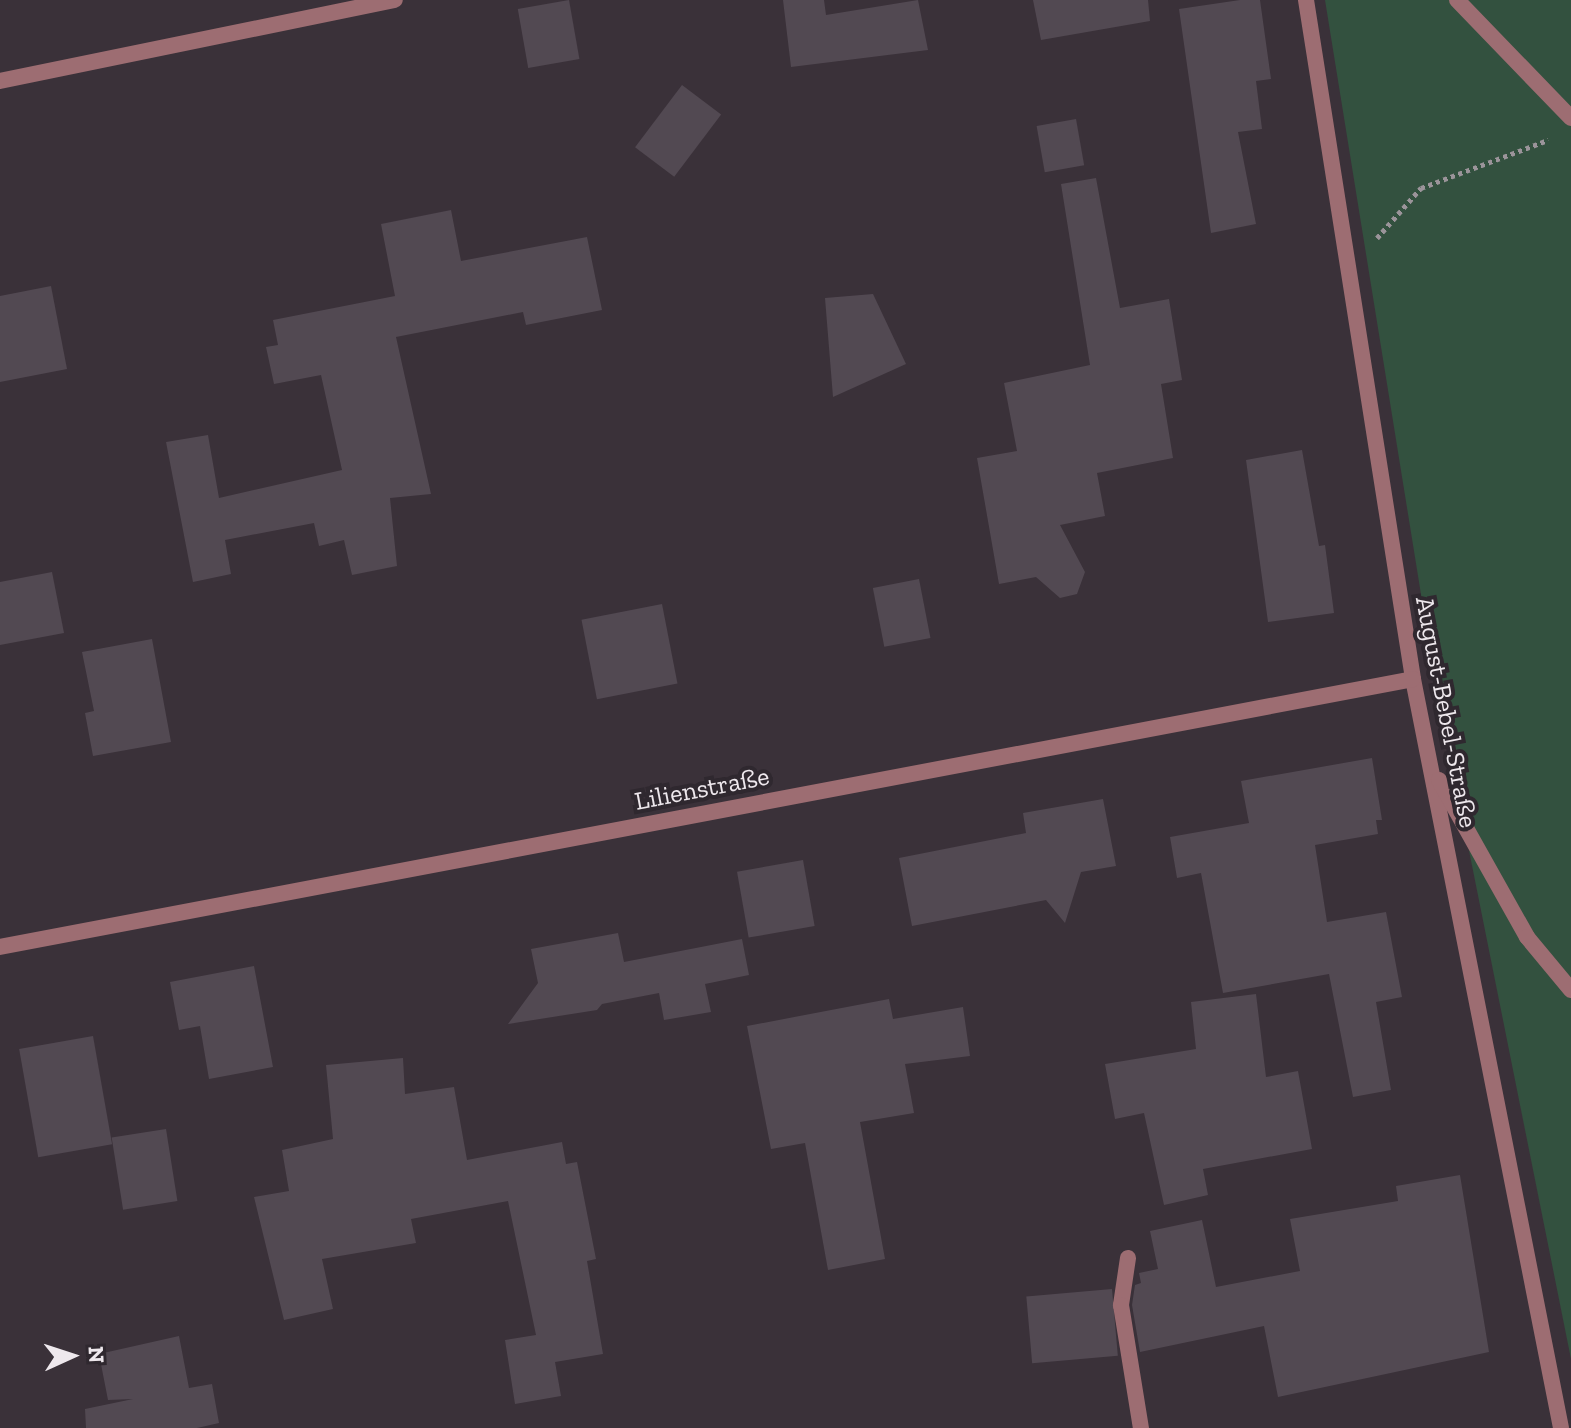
<!DOCTYPE html>
<meta charset="utf-8">
<style>
body{margin:0}
#map{position:relative;width:1571px;height:1428px;overflow:hidden;background:#3a3139;font-family:"Zilla Slab",serif}
div>[style]{position:absolute}
[style*='--x']{left:calc(var(--x)*1px);top:calc(var(--y)*1px);width:calc(var(--w)*1px);rotate:calc(var(--a)*1deg)}
.green>*{inset:0;background:#33513f}
.building>*{inset:0;background:#524952;transform-origin:0 0}
.path>*{height:5px;margin-top:-2.5px;transform-origin:0;background:repeating-linear-gradient(90deg,#9b949a 0 4px,transparent 0 8px)}
.lane>*{height:16px;margin:-8px;padding:0 8px;transform-origin:8px;border-radius:8px;background:#9d6d72}
.street>*{height:16px;margin:-8px;padding:0 8px;transform-origin:8px;border-radius:8px;background:#9d6d72}
span{translate:-50% -50%;white-space:nowrap;text-align:center;line-height:1.15;-webkit-text-stroke:8px #2f282f;paint-order:stroke}
.street-label{font-size:26px;color:#eee8ed}
.north{position:absolute;left:32px;top:1316px;width:80px;height:80px;-webkit-text-stroke:6px #2f282f;paint-order:stroke;rotate:87deg;font-size:22px;font-weight:700;line-height:32px;text-align:center;color:#eee8ed}
.north::after{content:'';display:block;margin:auto;width:28px;height:36px;background:#eee8ed;clip-path:polygon(50% 0,100% 100%,50% 72%,0 100%)}
</style>
<div id="map">
<div class="green">
<i style="clip-path:polygon(1325px 0,1571px 0,1571px 1359px,1435px 681px)"></i>
</div>
<div class="building">
<i style="left:569px;top:0;width:60px;height:52px;rotate:80deg"></i>
<i style="clip-path:polygon(783px 0,824px 0,826px 15px,918px 0,928px 50px,791px 67px)"></i>
<i style="clip-path:polygon(1033px 0,1148px 0,1150px 21px,1041px 40px)"></i>
<i style="clip-path:polygon(1240px 0,1260px 0,1271px 79px,1256px 81px,1262px 129px,1238px 132px,1256px 224px,1211px 233px,1179px 9px)"></i>
<i style="left:682px;top:85px;width:49px;height:78px;rotate:37deg"></i>
<i style="left:1076px;top:119px;width:47px;height:40px;rotate:80deg"></i>
<i style="clip-path:polygon(1096px 178px,1120px 308px,1169px 299px,1182px 380px,1161px 384px,1173px 458px,1097px 473px,1105px 516px,1060px 525px,1085px 572px,1077px 594px,1060px 598px,1036px 577px,999px 584px,977px 458px,1017px 451px,1004px 383px,1090px 365px,1061px 184px)"></i>
<i style="clip-path:polygon(451px 210px,461px 261px,587px 237px,602px 310px,526px 325px,523px 312px,396px 337px,431px 494px,390px 498px,397px 566px,352px 575px,344px 540px,319px 546px,314px 523px,225px 540px,231px 574px,193px 582px,166px 442px,208px 435px,219px 498px,342px 470px,321px 375px,274px 384px,266px 347px,278px 345px,273px 320px,395px 296px,381px 224px)"></i>
<i style="clip-path:polygon(51px 286px,67px 369px,0 382px,0 296px)"></i>
<i style="clip-path:polygon(873px 294px,906px 364px,833px 397px,825px 298px)"></i>
<i style="clip-path:polygon(1302px 450px,1319px 546px,1325px 545px,1334px 613px,1268px 622px,1246px 460px)"></i>
<i style="clip-path:polygon(52px 572px,64px 633px,0 645px,0 582px)"></i>
<i style="left:919px;top:579px;width:60px;height:47px;rotate:79deg"></i>
<i style="left:662px;top:604px;width:81px;height:82px;rotate:79deg"></i>
<i style="clip-path:polygon(152px 639px,171px 742px,93px 756px,85px 713px,94px 711px,82px 652px)"></i>
<i style="clip-path:polygon(1372px 758px,1382px 820px,1376px 820px,1378px 834px,1315px 845px,1327px 922px,1386px 912px,1402px 997px,1376px 1002px,1391px 1090px,1353px 1097px,1329px 974px,1223px 993px,1201px 873px,1177px 878px,1170px 837px,1249px 823px,1241px 781px)"></i>
<i style="clip-path:polygon(1103px 799px,1116px 866px,1081px 872px,1065px 923px,1046px 900px,912px 926px,899px 858px,1026px 833px,1023px 813px)"></i>
<i style="left:803px;top:860px;width:67px;height:67px;rotate:80deg"></i>
<i style="clip-path:polygon(618px 933px,624px 962px,742px 939px,749px 975px,705px 984px,711px 1012px,664px 1020px,659px 993px,602px 1004px,597px 1010px,508px 1024px,538px 983px,531px 949px)"></i>
<i style="clip-path:polygon(254px 966px,273px 1067px,209px 1079px,200px 1026px,179px 1030px,170px 982px)"></i>
<i style="clip-path:polygon(1256px 994px,1266px 1077px,1298px 1071px,1312px 1149px,1203px 1169px,1208px 1195px,1164px 1205px,1144px 1113px,1115px 1119px,1105px 1064px,1196px 1049px,1191px 1002px)"></i>
<i style="clip-path:polygon(889px 999px,893px 1019px,963px 1007px,970px 1056px,905px 1064px,914px 1113px,860px 1122px,885px 1259px,828px 1270px,805px 1143px,771px 1149px,747px 1026px)"></i>
<i style="left:93px;top:1036px;width:110px;height:75px;rotate:80deg"></i>
<i style="clip-path:polygon(403px 1058px,405px 1094px,454px 1087px,467px 1160px,562px 1142px,566px 1164px,577px 1162px,596px 1259px,587px 1261px,603px 1354px,555px 1362px,561px 1396px,515px 1404px,505px 1340px,536px 1335px,508px 1201px,411px 1219px,416px 1243px,322px 1259px,333px 1309px,284px 1320px,254px 1197px,289px 1191px,282px 1150px,333px 1139px,326px 1065px)"></i>
<i style="left:166px;top:1129px;width:73px;height:55px;rotate:81deg"></i>
<i style="clip-path:polygon(1460px 1175px,1489px 1352px,1278px 1397px,1264px 1326px,1140px 1352px,1132px 1305px,1135px 1285px,1141px 1283px,1139px 1273px,1158px 1269px,1150px 1231px,1202px 1220px,1216px 1287px,1300px 1271px,1290px 1219px,1398px 1201px,1396px 1186px)"></i>
<i style="left:1112px;top:1289px;width:67px;height:86px;rotate:85deg"></i>
<i style="clip-path:polygon(179px 1336px,189px 1388px,212px 1384px,219px 1423px,197px 1428px,86px 1428px,85px 1409px,133px 1399px,108px 1400px,99px 1354px)"></i>
</div>
<div class="path">
<i style="--x:1377;--y:238;--w:67;--a:-48.7"></i>
<i style="--x:1421;--y:188;--w:136;--a:-20.7"></i>
</div>
<div class="lane">
<i style="--x:1128;--y:1258;--w:48;--a:98.5"></i>
<i style="--x:1121;--y:1305;--w:125;--a:80.8"></i>
</div>
<div class="street">
<i style="--x:1306;--y:0;--w:687;--a:81.04"></i>
<i style="--x:1413;--y:679;--w:763;--a:78.82"></i>
<i style="--x:1457;--y:0;--w:164;--a:46"></i>
<i style="--x:0;--y:81;--w:403;--a:-11.6"></i>
<i style="--x:1439;--y:780;--w:180;--a:60.7"></i>
<i style="--x:1527;--y:937;--w:69;--a:50.3"></i>
<i style="--x:0;--y:947;--w:1438;--a:-10.74"></i>
</div>
<div class="street-label">
<span style="left:1446px;top:712px;rotate:79deg">August-Bebel-Straße</span>
<span style="left:702px;top:789px;rotate:-11deg">Lilienstraße</span>
</div>
<div class="north">N</div>
</div>
